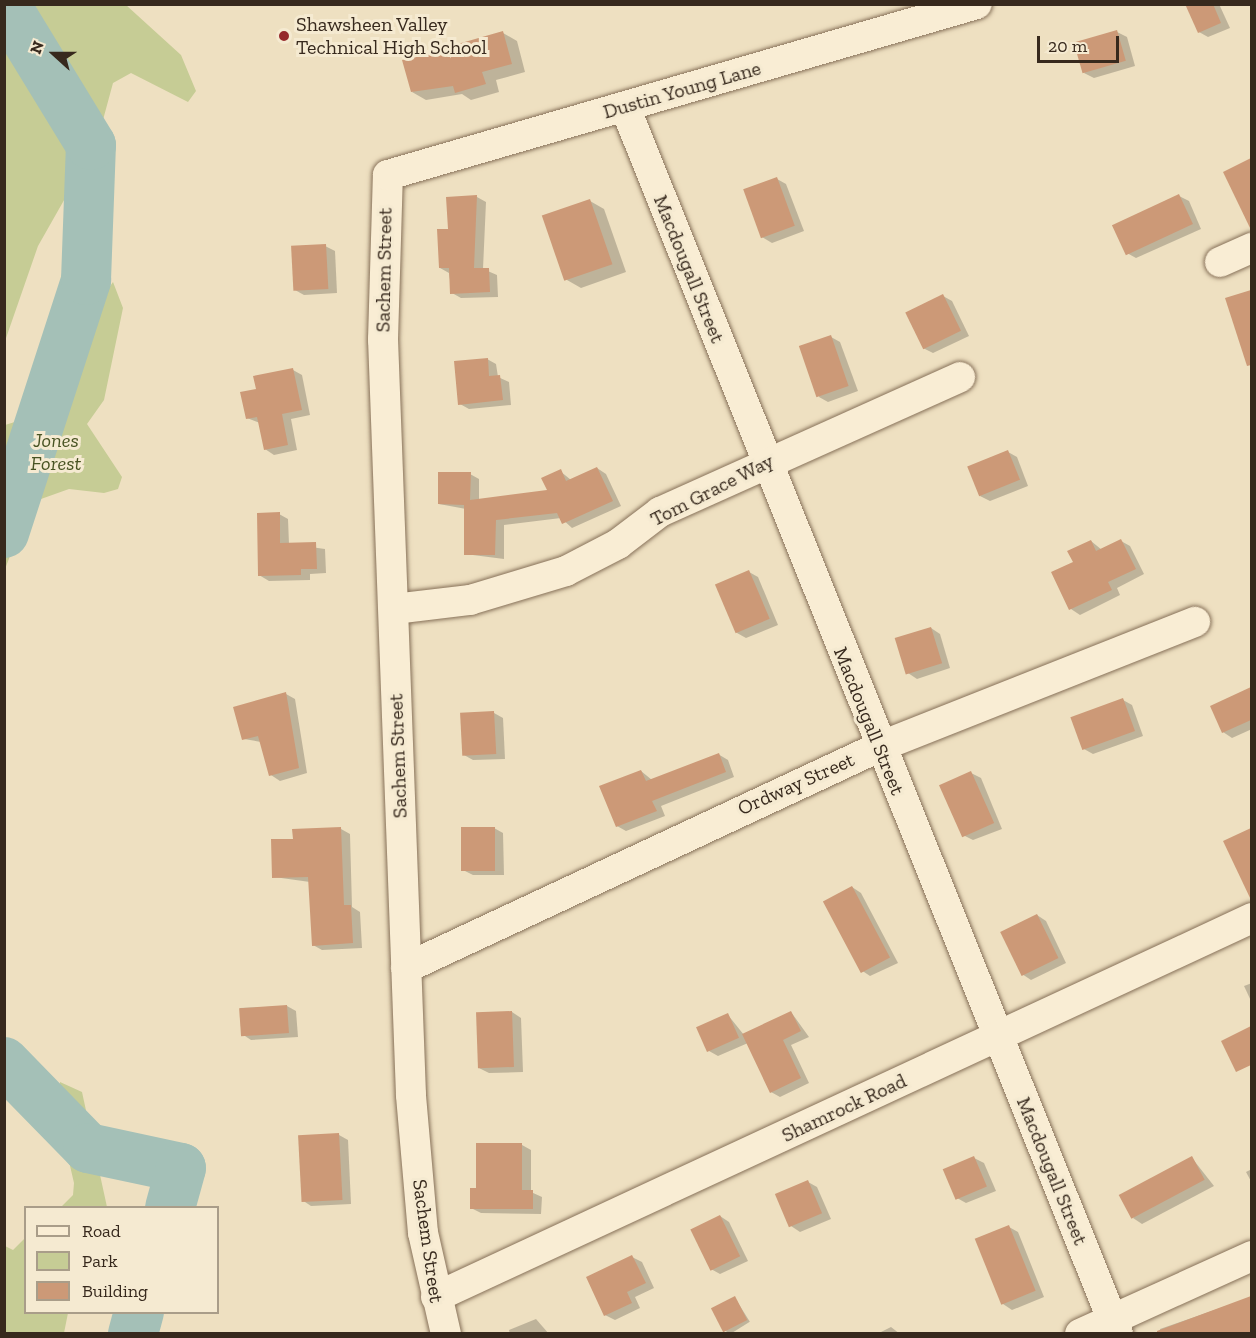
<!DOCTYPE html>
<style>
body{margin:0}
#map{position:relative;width:1256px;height:1338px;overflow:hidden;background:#eee0c1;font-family:"Zilla Slab",serif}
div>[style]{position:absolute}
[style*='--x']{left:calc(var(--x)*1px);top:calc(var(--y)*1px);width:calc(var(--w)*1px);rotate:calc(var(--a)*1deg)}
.green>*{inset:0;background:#c6cc95}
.shadow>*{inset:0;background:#0003;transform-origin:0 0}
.river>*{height:50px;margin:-25px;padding:0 25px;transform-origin:25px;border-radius:25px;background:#a4c0b7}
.building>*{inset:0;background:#c97;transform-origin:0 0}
.roads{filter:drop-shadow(0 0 2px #877159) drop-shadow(0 0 2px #877159)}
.minor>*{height:30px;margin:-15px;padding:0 15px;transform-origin:15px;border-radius:15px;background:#f9edd4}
.dots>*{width:16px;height:16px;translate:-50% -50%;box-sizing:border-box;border:3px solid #f5ead1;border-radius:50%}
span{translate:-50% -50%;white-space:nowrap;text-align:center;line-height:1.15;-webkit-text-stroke:6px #f5ead1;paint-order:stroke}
.poi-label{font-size:20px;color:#37291d}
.left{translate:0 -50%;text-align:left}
.street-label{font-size:20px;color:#37291d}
.park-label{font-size:20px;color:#485323;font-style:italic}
.frame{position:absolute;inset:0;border:6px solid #37291d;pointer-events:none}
.legend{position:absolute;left:24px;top:1206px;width:195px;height:108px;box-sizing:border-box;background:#f5ead1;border:2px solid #a99d89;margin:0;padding:8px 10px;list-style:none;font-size:18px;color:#37291d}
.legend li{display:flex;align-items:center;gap:12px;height:30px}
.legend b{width:30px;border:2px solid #a99d89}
.north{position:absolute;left:24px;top:24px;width:60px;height:60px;-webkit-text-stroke:4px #f5ead1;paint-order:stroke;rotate:291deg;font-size:16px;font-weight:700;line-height:24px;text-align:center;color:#37291d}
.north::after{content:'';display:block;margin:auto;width:21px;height:27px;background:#37291d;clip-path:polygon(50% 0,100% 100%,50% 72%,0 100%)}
.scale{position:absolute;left:1037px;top:36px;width:82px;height:27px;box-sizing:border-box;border:3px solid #37291d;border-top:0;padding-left:8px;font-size:18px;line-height:21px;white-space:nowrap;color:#37291d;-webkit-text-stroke:4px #f5ead1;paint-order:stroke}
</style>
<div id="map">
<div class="green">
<i style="clip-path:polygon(25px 5px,126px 5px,181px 55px,196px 91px,188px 102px,131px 73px,113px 83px,97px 142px,38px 246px,5px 341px,5px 41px)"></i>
<i style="clip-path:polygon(113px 282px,123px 308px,104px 400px,87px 424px,122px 477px,118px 489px,104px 493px,69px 489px,41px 499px,24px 520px,5px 569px,5px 425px,44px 413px,66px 385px,84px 357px,99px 302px)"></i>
<i style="clip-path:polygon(60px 1082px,82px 1092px,107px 1207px,61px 1207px,73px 1195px,74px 1183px,61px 1127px)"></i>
<i style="clip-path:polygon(25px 1238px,26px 1312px,68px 1313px,64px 1333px,5px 1333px,5px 1246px,13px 1250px)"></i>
</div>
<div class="shadow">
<i style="clip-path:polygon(1186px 4px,1219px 4px,1230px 28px,1208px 37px,1199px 32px)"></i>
<i style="clip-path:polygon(1117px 32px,1127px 37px,1135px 66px,1094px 78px,1084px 73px)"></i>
<i style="clip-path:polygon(503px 33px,517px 41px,525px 72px,496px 80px,499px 92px,471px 100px,462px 94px,426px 100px,412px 92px)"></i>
<i style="clip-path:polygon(1252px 160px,1252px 208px,1249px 209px,1225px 173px)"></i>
<i style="clip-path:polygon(777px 179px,786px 184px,804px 231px,772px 243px,762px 237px)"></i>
<i style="clip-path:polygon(1179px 196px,1189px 201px,1201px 229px,1136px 258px,1127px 253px)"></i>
<i style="clip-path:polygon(477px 197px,486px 202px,483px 269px,497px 275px,498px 297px,461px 298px,452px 293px,449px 273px,440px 268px,449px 230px,448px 198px)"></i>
<i style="clip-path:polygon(590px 201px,604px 209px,626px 272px,581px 288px,567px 280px)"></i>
<i style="clip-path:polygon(325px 246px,335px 251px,337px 293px,304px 295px,295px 290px)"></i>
<i style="clip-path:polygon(1252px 291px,1252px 337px,1227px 299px)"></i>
<i style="clip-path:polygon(943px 296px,952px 301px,969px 336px,933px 353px,923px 348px)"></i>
<i style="clip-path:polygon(831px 337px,840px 342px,858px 391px,828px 402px,819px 397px)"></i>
<i style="clip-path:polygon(487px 359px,496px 364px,498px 377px,509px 382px,511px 405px,469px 409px,460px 404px)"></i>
<i style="clip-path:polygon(293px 370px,302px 375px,310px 415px,291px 419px,297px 450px,274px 455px,265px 449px,260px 423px,247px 418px,258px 390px)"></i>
<i style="clip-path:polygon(1008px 452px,1017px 457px,1028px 486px,990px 501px,980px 496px)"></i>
<i style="clip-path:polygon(597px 468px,606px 474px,621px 506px,572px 528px,561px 518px,504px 525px,504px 559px,465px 554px,466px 509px,439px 504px,470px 474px,479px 479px,479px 500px,549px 491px,560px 471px,571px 480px)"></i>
<i style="clip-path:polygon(279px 514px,288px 519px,289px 544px,325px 549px,326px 573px,310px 574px,310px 580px,269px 581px,259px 575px)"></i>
<i style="clip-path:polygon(1091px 541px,1102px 550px,1121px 541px,1130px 546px,1144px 574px,1117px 588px,1120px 595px,1080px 615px,1071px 609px,1053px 573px,1075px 563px)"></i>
<i style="clip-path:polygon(749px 572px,758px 577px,778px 625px,746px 638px,737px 633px)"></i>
<i style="clip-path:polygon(931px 628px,940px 634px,950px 668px,917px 679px,908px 673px)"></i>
<i style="clip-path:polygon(1248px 690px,1252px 729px,1232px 738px,1223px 732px)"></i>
<i style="clip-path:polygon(286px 694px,295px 699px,307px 773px,280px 781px,271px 775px,261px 742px,244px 739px)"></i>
<i style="clip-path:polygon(1123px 700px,1132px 705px,1143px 736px,1093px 754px,1084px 749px)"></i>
<i style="clip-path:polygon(494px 713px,503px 718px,505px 759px,473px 760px,464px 755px)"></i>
<i style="clip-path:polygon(718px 754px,728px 760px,734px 777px,661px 806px,665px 816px,626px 831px,617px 826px,641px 771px,652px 780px)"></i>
<i style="clip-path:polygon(971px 773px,981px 778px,1002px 829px,973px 840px,963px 835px)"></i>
<i style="clip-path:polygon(494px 828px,503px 833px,504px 875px,473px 875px,463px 870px)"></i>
<i style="clip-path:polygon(341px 829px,350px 834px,352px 907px,360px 912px,362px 948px,322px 950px,313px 945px,310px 882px,274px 877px,294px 840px)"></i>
<i style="clip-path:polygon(1252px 829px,1252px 883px,1243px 878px,1225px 841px)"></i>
<i style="clip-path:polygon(852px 887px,861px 893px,898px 963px,870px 976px,861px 970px)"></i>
<i style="clip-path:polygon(1037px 915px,1046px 921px,1066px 963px,1031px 980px,1022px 974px)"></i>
<i style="clip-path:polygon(1252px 983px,1252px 1003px,1244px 986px)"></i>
<i style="clip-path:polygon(287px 1006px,296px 1011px,298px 1037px,251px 1040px,242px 1034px,240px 1008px)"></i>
<i style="clip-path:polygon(512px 1012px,521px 1018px,523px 1072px,489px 1073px,479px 1068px)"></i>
<i style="clip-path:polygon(791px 1012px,809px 1037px,791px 1045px,809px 1083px,780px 1097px,771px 1092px,748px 1043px,718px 1056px,709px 1051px,728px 1015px,744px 1035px)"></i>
<i style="clip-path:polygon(339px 1135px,348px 1140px,351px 1204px,311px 1206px,302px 1200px)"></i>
<i style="clip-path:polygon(522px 1145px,531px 1150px,531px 1192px,542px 1197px,541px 1214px,481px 1213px,471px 1208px,478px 1190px)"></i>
<i style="clip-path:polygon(974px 1158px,984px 1163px,996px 1191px,966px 1203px,957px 1198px)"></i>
<i style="clip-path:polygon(1192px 1158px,1214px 1186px,1142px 1224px,1133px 1218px)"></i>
<i style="clip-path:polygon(1252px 1169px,1252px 1183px,1246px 1172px)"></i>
<i style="clip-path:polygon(808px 1182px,817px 1187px,831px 1219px,800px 1232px,791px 1226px)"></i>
<i style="clip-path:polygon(720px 1216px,729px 1222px,748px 1261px,720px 1274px,711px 1269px)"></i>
<i style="clip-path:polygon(1009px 1227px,1018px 1232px,1044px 1297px,1012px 1310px,1003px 1304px)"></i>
<i style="clip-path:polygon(632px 1257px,642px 1262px,654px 1288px,635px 1297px,640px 1308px,615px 1320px,605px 1315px)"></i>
<i style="clip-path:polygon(1252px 1297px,1252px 1334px,1161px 1334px,1160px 1329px)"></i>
<i style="left:735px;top:1298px;width:28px;height:25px;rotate:58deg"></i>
<i style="clip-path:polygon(536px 1319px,549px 1334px,510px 1334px,509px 1330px)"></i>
<i style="clip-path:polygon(891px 1327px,900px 1334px,877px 1334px)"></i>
</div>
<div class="river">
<i style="--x:4;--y:533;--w:266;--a:-72"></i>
<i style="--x:86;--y:280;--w:135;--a:-87.9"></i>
<i style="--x:91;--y:145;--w:165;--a:-121.4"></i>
<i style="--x:4;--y:1062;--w:120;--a:45.7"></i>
<i style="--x:88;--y:1148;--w:95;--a:12.1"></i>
<i style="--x:181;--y:1168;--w:41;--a:105.4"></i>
<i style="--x:133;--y:1334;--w:23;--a:-75"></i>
</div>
<div class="building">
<i style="clip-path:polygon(1185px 4px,1213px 4px,1221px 23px,1198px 33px)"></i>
<i style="left:1117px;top:30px;width:32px;height:45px;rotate:74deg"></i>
<i style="clip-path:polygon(503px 31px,512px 64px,482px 72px,486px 84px,455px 93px,453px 86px,411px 92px,402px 60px)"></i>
<i style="clip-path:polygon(1251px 158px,1251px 230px,1223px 172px)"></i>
<i style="left:777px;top:177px;width:52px;height:36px;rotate:70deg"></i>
<i style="left:1179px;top:194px;width:33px;height:74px;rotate:65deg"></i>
<i style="clip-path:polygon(477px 195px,474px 268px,489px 268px,490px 292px,450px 294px,449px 268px,439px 268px,437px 229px,448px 229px,446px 197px)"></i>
<i style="left:590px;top:199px;width:69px;height:51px;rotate:71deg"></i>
<i style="left:326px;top:244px;width:45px;height:35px;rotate:87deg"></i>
<i style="clip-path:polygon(1251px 290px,1251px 365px,1247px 366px,1225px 298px)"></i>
<i style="left:943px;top:294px;width:41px;height:42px;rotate:64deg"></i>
<i style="left:831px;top:335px;width:54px;height:34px;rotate:71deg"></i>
<i style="clip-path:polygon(488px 358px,489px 376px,500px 375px,503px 400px,458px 405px,454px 361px)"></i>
<i style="clip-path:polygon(293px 368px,302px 410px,282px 414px,288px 445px,264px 450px,257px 417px,246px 419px,240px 392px,256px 389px,253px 376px)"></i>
<i style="left:1008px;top:450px;width:32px;height:44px;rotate:68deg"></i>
<i style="clip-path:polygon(597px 467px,613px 501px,562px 524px,557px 513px,496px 520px,495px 555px,464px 555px,464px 505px,438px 504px,438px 472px,471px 472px,470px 500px,547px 490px,541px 478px,561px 469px,566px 481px)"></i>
<i style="clip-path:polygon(280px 512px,280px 543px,316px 542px,317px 569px,301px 569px,301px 575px,258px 576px,257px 513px)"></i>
<i style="clip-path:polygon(1121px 539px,1136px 569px,1108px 582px,1112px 590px,1069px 610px,1051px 572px,1073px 562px,1067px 551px,1091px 540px,1096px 551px)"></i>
<i style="left:749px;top:570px;width:53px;height:37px;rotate:67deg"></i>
<i style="left:931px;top:627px;width:38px;height:38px;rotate:73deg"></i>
<i style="clip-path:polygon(1251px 687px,1251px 720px,1222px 733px,1210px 706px)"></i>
<i style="clip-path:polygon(286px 692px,299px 768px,269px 776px,258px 736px,242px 740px,233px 707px)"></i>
<i style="left:1123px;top:698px;width:35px;height:56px;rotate:70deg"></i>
<i style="left:494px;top:711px;width:43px;height:34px;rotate:87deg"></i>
<i style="clip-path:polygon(719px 753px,726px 772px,652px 801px,657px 811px,616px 827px,599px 786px,641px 770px,646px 781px)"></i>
<i style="left:971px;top:771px;width:57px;height:35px;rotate:66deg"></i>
<i style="clip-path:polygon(341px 827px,344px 905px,351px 905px,353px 943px,312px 946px,308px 877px,272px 878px,271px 839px,293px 839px,292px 829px)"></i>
<i style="left:461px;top:827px;width:34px;height:44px"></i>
<i style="clip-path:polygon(1251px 828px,1251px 900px,1223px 841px)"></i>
<i style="left:852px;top:886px;width:81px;height:33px;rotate:62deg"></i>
<i style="left:1037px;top:914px;width:49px;height:41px;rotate:64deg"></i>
<i style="left:287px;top:1005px;width:28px;height:48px;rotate:86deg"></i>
<i style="left:512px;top:1011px;width:56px;height:36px;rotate:88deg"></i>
<i style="clip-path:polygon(791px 1011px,801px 1031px,783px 1040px,801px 1078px,770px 1093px,742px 1034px)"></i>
<i style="left:728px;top:1013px;width:27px;height:35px;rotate:66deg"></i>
<i style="clip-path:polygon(1251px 1026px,1251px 1065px,1236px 1072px,1221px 1041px)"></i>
<i style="left:339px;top:1133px;width:67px;height:41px;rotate:87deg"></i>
<i style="clip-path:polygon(476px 1143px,522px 1143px,522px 1190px,533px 1190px,533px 1209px,470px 1209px,470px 1188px,476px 1188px)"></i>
<i style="left:974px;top:1156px;width:33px;height:34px;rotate:67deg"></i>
<i style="left:1192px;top:1156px;width:27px;height:83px;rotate:62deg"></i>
<i style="left:808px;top:1180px;width:36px;height:36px;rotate:67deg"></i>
<i style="left:720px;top:1215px;width:46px;height:33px;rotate:64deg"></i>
<i style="left:1009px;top:1225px;width:71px;height:37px;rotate:68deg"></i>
<i style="clip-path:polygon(632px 1255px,646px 1283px,627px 1292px,632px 1303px,604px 1316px,586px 1277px)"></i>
<i style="left:735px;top:1296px;width:27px;height:27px;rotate:63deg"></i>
<i style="clip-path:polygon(1251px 1296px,1251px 1334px,1157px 1334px,1157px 1331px)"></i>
</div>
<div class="roads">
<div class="minor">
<i style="--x:625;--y:107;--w:1322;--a:68.11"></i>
<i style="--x:1220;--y:262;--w:35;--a:-24"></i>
<i style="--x:394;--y:609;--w:77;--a:-6.8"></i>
<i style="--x:470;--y:600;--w:100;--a:-16.8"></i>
<i style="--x:566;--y:571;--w:59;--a:-27.4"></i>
<i style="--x:618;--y:544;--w:53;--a:-37.3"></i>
<i style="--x:660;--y:512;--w:329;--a:-24.2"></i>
<i style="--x:406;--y:968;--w:522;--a:-25.04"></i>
<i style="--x:879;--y:747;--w:340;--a:-21.6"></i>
<i style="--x:436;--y:1297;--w:900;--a:-24.91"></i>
<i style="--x:446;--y:1334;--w:104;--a:-102.8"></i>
<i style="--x:423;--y:1233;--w:139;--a:-95"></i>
<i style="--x:411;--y:1095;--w:756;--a:-92.12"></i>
<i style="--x:383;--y:340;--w:165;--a:-88.3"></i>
<i style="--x:388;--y:175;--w:613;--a:-16.19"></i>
<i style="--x:1080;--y:1334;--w:189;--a:-24.4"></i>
</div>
</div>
<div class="dots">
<i style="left:284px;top:36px;background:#96292b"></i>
</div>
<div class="poi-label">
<span class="left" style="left:296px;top:36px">Shawsheen Valley<br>Technical High School</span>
</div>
<div class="street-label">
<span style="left:682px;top:90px;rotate:-16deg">Dustin Young Lane</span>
<span style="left:689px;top:269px;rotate:68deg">Macdougall Street</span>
<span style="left:384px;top:270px;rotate:-89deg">Sachem Street</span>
<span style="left:712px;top:490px;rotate:-27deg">Tom Grace Way</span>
<span style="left:869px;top:721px;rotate:68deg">Macdougall Street</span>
<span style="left:398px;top:756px;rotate:-92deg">Sachem Street</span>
<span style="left:796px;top:784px;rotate:-24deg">Ordway Street</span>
<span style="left:844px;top:1108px;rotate:-25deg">Shamrock Road</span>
<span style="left:1052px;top:1171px;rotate:68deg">Macdougall Street</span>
<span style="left:428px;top:1241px;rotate:82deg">Sachem Street</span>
</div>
<div class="park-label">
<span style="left:56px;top:452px">Jones<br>Forest</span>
</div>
<div class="frame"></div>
<ul class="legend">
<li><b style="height:8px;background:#f9edd4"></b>Road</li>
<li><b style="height:16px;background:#c6cc95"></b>Park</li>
<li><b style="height:16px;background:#c97"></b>Building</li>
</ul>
<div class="north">N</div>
<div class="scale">20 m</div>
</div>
